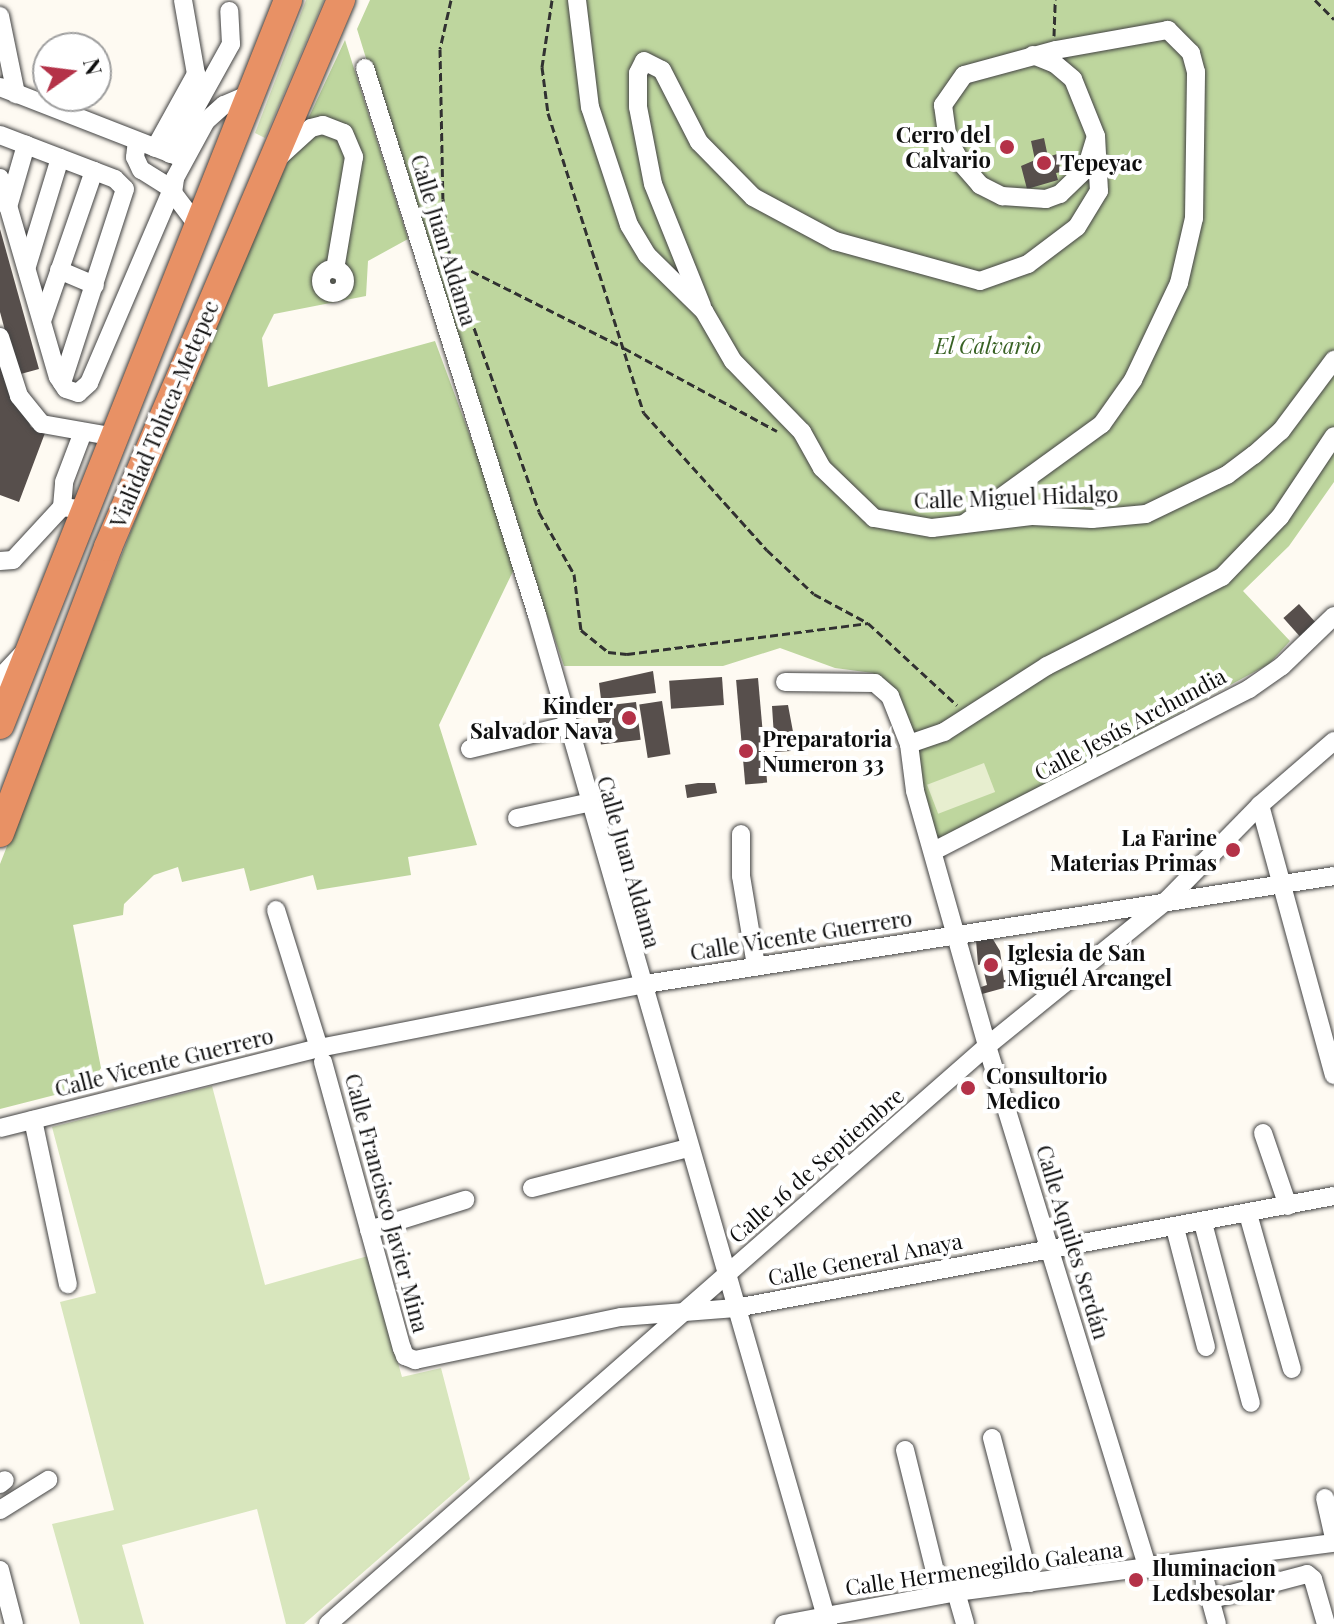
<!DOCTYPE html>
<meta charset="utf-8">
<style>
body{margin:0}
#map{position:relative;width:1334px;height:1624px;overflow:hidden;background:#fefaf2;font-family:"Playfair Display",serif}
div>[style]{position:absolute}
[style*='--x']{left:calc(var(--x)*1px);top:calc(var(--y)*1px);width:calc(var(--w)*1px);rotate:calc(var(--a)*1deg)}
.green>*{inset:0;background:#d8e6bd}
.forest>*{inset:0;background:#bed69e}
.pitch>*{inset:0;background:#e7eecf;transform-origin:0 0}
.building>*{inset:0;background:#574f4c;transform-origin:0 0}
.path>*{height:3px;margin-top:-1.5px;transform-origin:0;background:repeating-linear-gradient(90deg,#313131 0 8px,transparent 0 12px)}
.roads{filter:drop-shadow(0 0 2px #424242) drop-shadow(0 0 2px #424242)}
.minor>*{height:18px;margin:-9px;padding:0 9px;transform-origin:9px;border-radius:9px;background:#fff}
.minor>.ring{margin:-9px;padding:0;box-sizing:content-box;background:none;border:18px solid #fff;border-radius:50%}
.highway>*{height:28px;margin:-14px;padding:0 14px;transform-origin:14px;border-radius:14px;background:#e89165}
.dots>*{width:22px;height:22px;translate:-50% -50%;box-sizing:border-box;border:4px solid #fff;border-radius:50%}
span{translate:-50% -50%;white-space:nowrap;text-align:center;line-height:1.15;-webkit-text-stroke:8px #fff;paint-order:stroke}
.poi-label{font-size:22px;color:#0f0f0f;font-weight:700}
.right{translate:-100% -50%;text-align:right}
.left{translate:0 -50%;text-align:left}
.street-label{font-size:22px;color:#0f0f0f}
.park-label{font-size:22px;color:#386224;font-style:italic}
.north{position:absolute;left:32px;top:32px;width:80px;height:80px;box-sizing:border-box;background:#fff;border:2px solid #9f9f9f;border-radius:50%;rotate:76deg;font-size:22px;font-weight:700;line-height:32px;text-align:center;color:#0f0f0f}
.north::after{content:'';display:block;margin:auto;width:28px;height:36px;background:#b43248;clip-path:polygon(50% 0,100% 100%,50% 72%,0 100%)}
</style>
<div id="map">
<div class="green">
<i style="clip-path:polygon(306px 0,324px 0,265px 138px,255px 133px)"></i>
<i style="clip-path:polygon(212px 1086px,265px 1285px,368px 1256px,402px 1377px,441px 1368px,470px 1479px,304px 1624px,286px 1624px,257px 1509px,122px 1545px,144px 1624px,80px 1624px,52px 1524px,114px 1510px,60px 1302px,96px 1293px,52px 1127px)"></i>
</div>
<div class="forest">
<i style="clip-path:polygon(370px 0,1334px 0,1334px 482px,1289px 546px,1243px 591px,1290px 641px,1269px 664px,937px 844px,887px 683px,873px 673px,835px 668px,780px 648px,723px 666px,564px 666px,451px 334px,357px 29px)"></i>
<i style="clip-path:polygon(345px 40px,408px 239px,368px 261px,366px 296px,274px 314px,262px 338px,268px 387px,435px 341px,517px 563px,439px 725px,477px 845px,408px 857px,411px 875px,317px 890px,313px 875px,250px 891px,244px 868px,182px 882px,178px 867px,154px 875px,124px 904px,123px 915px,73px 925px,101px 1068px,90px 1086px,0 1109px,0 864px,217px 313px)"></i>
</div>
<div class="pitch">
<i style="left:984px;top:763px;width:31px;height:61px;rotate:69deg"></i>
</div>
<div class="building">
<i style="clip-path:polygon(1044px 138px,1048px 157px,1057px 154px,1061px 172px,1056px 173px,1058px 180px,1027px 189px,1021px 166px,1035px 160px,1031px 141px)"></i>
<i style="clip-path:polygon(0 229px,39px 369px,17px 375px,0 312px)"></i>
<i style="clip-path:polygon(0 361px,31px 427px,45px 433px,19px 502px,0 495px)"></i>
<i style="left:1299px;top:604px;width:25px;height:21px;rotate:48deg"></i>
<i style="clip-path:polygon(653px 671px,656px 693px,601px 699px,599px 683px)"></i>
<i style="left:722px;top:677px;width:28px;height:53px;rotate:86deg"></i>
<i style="left:758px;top:678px;width:105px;height:22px;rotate:85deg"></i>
<i style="left:662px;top:701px;width:54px;height:23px;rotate:81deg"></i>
<i style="left:636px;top:702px;width:38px;height:40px;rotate:83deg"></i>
<i style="clip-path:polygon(788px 705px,794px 737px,790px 737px,791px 751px,775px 752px,772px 706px)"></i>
<i style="clip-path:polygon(698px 783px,715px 783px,717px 793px,687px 798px,685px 785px)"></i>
<i style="clip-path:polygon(991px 936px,1000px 951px,1004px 980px,1010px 979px,1011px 986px,982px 994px,981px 987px,987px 985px,982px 964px,978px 965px,976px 940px)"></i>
</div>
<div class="path">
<i style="--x:451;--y:0;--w:50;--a:102.7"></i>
<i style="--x:440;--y:49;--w:150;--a:88.9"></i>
<i style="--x:443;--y:199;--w:61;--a:83.5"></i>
<i style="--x:450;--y:260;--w:267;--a:70.5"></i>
<i style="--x:539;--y:512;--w:71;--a:60.6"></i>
<i style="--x:574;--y:574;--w:56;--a:82.9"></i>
<i style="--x:581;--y:630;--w:35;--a:39"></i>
<i style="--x:608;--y:652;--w:19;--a:6"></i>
<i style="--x:627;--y:654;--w:243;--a:-7.3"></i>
<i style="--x:868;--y:623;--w:121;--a:42.7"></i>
<i style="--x:552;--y:0;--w:68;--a:98.5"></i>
<i style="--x:542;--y:67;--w:46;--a:82.6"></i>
<i style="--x:548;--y:113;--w:315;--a:72.3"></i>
<i style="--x:644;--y:413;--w:184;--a:48.1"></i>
<i style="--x:767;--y:550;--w:64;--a:43.1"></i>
<i style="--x:814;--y:594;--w:61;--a:28.2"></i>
<i style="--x:1315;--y:0;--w:27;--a:45"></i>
<i style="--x:1054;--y:36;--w:36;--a:-88"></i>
<i style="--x:442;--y:261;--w:8;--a:-7"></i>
<i style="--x:450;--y:260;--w:195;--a:26.8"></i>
<i style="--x:624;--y:348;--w:174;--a:28.5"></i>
</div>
<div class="roads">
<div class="minor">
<i style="--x:577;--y:0;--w:108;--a:83.1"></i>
<i style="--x:590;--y:107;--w:124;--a:71.7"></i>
<i style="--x:629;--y:225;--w:35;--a:59"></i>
<i style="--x:647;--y:255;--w:80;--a:44.5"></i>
<i style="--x:704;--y:311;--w:58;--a:59.9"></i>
<i style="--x:733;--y:361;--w:99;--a:45.8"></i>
<i style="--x:802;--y:432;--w:41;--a:60.9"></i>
<i style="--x:822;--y:468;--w:72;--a:43.9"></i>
<i style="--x:874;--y:518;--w:59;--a:9.8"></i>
<i style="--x:932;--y:528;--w:102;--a:-6.8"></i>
<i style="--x:1033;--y:516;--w:59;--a:2.9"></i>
<i style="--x:1092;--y:519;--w:54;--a:-5.3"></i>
<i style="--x:1146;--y:514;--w:90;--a:-25.7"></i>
<i style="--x:1227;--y:475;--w:34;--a:-37"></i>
<i style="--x:1254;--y:455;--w:36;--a:-42"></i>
<i style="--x:1281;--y:431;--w:89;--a:-53.3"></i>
<i style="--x:0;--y:16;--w:80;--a:78.4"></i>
<i style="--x:365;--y:68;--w:573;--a:72.54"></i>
<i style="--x:537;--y:615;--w:1050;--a:73.91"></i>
<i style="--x:0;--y:87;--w:195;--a:21.3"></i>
<i style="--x:0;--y:135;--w:123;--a:20.9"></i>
<i style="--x:115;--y:179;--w:14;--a:45"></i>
<i style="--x:125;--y:189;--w:204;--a:108"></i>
<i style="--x:155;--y:148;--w:85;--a:-61"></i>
<i style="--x:196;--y:74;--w:75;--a:-100"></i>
<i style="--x:170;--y:154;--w:126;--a:-61"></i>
<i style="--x:231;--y:44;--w:33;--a:-93"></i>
<i style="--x:279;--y:157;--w:43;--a:-42.2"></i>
<i style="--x:311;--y:128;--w:12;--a:-14"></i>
<i style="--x:323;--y:125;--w:22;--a:21"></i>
<i style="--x:344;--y:133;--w:26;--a:67"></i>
<i style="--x:354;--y:157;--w:114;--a:99.6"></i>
<i style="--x:0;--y:178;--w:207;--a:73.8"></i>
<i style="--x:58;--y:377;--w:14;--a:56"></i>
<i style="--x:66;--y:389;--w:13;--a:18"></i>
<i style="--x:78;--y:393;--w:15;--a:-42"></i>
<i style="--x:89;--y:383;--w:211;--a:-66.8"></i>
<i style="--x:172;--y:189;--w:36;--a:-148"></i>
<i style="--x:141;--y:170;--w:14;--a:-115"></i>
<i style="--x:135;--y:157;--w:16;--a:-83"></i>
<i style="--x:8;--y:207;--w:65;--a:-73.8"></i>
<i style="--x:198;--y:226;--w:41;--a:-127.1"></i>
<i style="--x:173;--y:193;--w:15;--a:-82"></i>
<i style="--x:175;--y:178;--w:65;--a:-61.5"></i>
<i style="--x:206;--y:121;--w:24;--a:-42"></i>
<i style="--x:224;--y:105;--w:28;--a:-23"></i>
<i style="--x:27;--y:266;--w:113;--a:-73"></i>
<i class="ring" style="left:321px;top:269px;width:6px;height:6px"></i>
<i style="--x:59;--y:270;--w:39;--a:23"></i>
<i style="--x:702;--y:306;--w:131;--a:-111.9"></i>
<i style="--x:653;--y:184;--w:78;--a:-101"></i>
<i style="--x:638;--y:107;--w:34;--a:-90"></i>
<i style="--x:638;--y:73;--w:13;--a:-63"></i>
<i style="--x:644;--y:61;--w:20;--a:27"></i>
<i style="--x:662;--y:70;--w:81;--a:62.8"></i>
<i style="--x:699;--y:142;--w:77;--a:45.5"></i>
<i style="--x:753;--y:197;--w:93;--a:28.2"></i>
<i style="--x:835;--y:241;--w:150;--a:15.4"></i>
<i style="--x:980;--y:281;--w:51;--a:-19.5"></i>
<i style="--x:1028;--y:264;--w:61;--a:-37.1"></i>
<i style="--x:1077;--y:227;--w:42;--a:-58.6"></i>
<i style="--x:1099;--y:191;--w:55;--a:-93.1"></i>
<i style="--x:1096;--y:136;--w:61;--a:-112"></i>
<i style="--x:1073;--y:79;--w:23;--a:-140"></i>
<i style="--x:1055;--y:64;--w:24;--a:-158"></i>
<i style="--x:42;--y:321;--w:159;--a:-70.9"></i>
<i style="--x:0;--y:337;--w:62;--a:72.1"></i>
<i style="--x:19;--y:396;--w:36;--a:51"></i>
<i style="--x:42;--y:424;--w:74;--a:10.1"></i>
<i style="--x:62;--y:507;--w:25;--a:-85"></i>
<i style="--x:64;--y:482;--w:53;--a:-69.2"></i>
<i style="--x:964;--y:524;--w:170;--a:-35.9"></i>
<i style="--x:1102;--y:424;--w:54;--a:-54.8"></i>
<i style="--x:1133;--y:380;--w:107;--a:-64.6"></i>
<i style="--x:1179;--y:283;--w:67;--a:-77"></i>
<i style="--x:1194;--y:218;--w:146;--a:-89.2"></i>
<i style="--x:1196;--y:72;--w:20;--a:-105"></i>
<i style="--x:1191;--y:53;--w:33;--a:-135"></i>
<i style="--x:1168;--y:30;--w:114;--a:169.9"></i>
<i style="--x:1056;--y:50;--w:95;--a:164.8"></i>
<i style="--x:964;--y:75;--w:37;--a:125"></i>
<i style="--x:943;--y:105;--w:34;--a:82"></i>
<i style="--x:948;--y:139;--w:29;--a:61"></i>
<i style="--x:962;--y:164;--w:28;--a:49"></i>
<i style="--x:980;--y:185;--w:25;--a:27"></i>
<i style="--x:1002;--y:196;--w:44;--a:3.9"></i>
<i style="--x:1046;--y:199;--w:15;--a:-20"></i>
<i style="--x:1060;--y:194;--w:36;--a:-44"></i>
<i style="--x:1086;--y:169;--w:34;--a:-73"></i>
<i style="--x:0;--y:561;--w:13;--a:-4"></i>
<i style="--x:13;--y:560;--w:72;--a:-47.2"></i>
<i style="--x:62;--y:507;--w:23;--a:7"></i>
<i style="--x:0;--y:678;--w:35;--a:-47"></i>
<i style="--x:785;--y:682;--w:90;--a:0.6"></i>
<i style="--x:875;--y:683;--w:20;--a:41"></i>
<i style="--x:890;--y:696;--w:52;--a:68.4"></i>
<i style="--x:909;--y:744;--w:47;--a:82.7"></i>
<i style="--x:915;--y:791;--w:265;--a:74.2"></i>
<i style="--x:987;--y:1046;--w:547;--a:72.89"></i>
<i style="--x:909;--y:744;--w:37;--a:-19"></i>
<i style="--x:944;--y:732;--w:122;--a:-32.7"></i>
<i style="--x:1047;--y:666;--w:196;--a:-27"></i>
<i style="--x:1222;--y:577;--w:83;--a:-46"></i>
<i style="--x:1280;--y:517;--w:97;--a:-56.3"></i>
<i style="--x:470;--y:749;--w:98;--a:-13.6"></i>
<i style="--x:1260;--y:805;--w:280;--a:74.7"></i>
<i style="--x:517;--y:818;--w:72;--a:-12.1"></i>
<i style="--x:741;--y:834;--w:42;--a:90"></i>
<i style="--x:741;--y:876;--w:91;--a:80.5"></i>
<i style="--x:934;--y:851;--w:354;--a:-27.2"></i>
<i style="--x:1249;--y:689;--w:40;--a:-34.9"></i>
<i style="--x:1282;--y:666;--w:72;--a:-43.9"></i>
<i style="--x:276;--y:910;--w:145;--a:72.7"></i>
<i style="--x:323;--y:1062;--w:297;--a:74.6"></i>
<i style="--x:402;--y:1348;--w:9;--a:69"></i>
<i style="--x:405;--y:1356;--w:11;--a:22"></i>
<i style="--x:415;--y:1360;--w:210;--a:-11.8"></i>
<i style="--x:621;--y:1317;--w:115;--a:-4.5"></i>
<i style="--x:736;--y:1308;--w:608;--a:-10.61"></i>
<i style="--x:33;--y:1120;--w:168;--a:78"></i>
<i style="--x:0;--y:1128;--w:329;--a:-14.1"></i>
<i style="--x:319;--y:1048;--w:326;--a:-11.1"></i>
<i style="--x:639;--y:985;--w:703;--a:-8.91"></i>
<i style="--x:1263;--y:1133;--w:77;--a:71.1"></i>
<i style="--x:532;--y:1188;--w:161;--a:-14.4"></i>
<i style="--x:1248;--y:1214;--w:161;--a:74.2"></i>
<i style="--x:1203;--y:1223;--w:186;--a:75.1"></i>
<i style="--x:1175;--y:1228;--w:123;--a:75.4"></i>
<i style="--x:369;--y:1230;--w:101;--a:-17.4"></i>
<i style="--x:992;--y:1438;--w:150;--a:75.3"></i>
<i style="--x:905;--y:1450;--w:149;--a:76.1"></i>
<i style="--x:0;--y:1484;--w:6;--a:-39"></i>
<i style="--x:1325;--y:1498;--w:41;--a:77.3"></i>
<i style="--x:0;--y:1510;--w:57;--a:-32"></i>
<i style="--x:1200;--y:1562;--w:64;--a:74.7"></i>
<i style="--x:0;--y:1570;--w:56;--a:75.5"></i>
<i style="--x:956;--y:1592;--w:33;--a:74"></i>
<i style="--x:1212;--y:1599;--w:98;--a:-14.7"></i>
<i style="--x:1307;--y:1574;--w:8;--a:40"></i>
<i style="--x:1313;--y:1579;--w:47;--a:73.9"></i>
<i style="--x:328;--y:1624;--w:877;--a:-41.25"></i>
<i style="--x:987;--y:1046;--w:232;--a:-39"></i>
<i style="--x:1167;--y:900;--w:133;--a:-45.6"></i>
<i style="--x:1260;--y:805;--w:98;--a:-40.9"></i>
<i style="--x:784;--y:1624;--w:175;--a:-10.5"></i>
<i style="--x:956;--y:1592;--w:381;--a:-7.4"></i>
</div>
<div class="highway">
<i style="--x:0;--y:725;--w:780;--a:-68.33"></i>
<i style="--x:0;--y:833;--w:306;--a:-69.3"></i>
<i style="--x:108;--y:547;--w:595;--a:-66.93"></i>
</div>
</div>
<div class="dots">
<i style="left:1007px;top:147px;background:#b43248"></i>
<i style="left:1044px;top:163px;background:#b43248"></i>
<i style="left:629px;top:718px;background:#b43248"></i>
<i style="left:746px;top:751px;background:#b43248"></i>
<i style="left:1233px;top:850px;background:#b43248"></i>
<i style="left:991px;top:965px;background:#b43248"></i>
<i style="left:968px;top:1088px;background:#b43248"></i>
<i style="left:1136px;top:1580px;background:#b43248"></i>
</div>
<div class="poi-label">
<span class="right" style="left:991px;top:147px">Cerro del<br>Calvario</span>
<span class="left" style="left:1060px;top:163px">Tepeyac</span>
<span class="right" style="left:613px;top:718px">Kinder<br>Salvador Nava</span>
<span class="left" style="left:762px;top:751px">Preparatoria<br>Numeron 33</span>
<span class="right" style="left:1217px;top:850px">La Farine<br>Materias Primas</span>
<span class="left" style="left:1007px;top:965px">Iglesia de San<br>Miguél Arcangel</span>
<span class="left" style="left:986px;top:1088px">Consultorio<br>Medico</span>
<span class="left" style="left:1152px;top:1580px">Iluminacion<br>Ledsbesolar</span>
</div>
<div class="street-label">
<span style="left:444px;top:240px;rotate:73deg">Calle Juan Aldama</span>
<span style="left:164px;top:414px;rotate:-67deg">Vialidad Toluca-Metepec</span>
<span style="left:1016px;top:497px;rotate:-2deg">Calle Miguel Hidalgo</span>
<span style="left:1130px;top:724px;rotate:-28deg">Calle Jesús Archundia</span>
<span style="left:629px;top:862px;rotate:74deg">Calle Juan Aldama</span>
<span style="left:801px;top:935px;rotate:-9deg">Calle Vicente Guerrero</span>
<span style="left:164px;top:1062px;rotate:-14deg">Calle Vicente Guerrero</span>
<span style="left:816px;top:1165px;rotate:-41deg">Calle 16 de Septiembre</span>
<span style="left:387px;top:1203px;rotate:75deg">Calle Francisco Javier Mina</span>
<span style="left:1073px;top:1242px;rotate:73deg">Calle Aquiles Serdán</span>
<span style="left:865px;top:1259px;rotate:-11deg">Calle General Anaya</span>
<span style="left:984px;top:1568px;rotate:-8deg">Calle Hermenegildo Galeana</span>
</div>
<div class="park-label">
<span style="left:988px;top:346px">El Calvario</span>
</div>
<div class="north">N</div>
</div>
